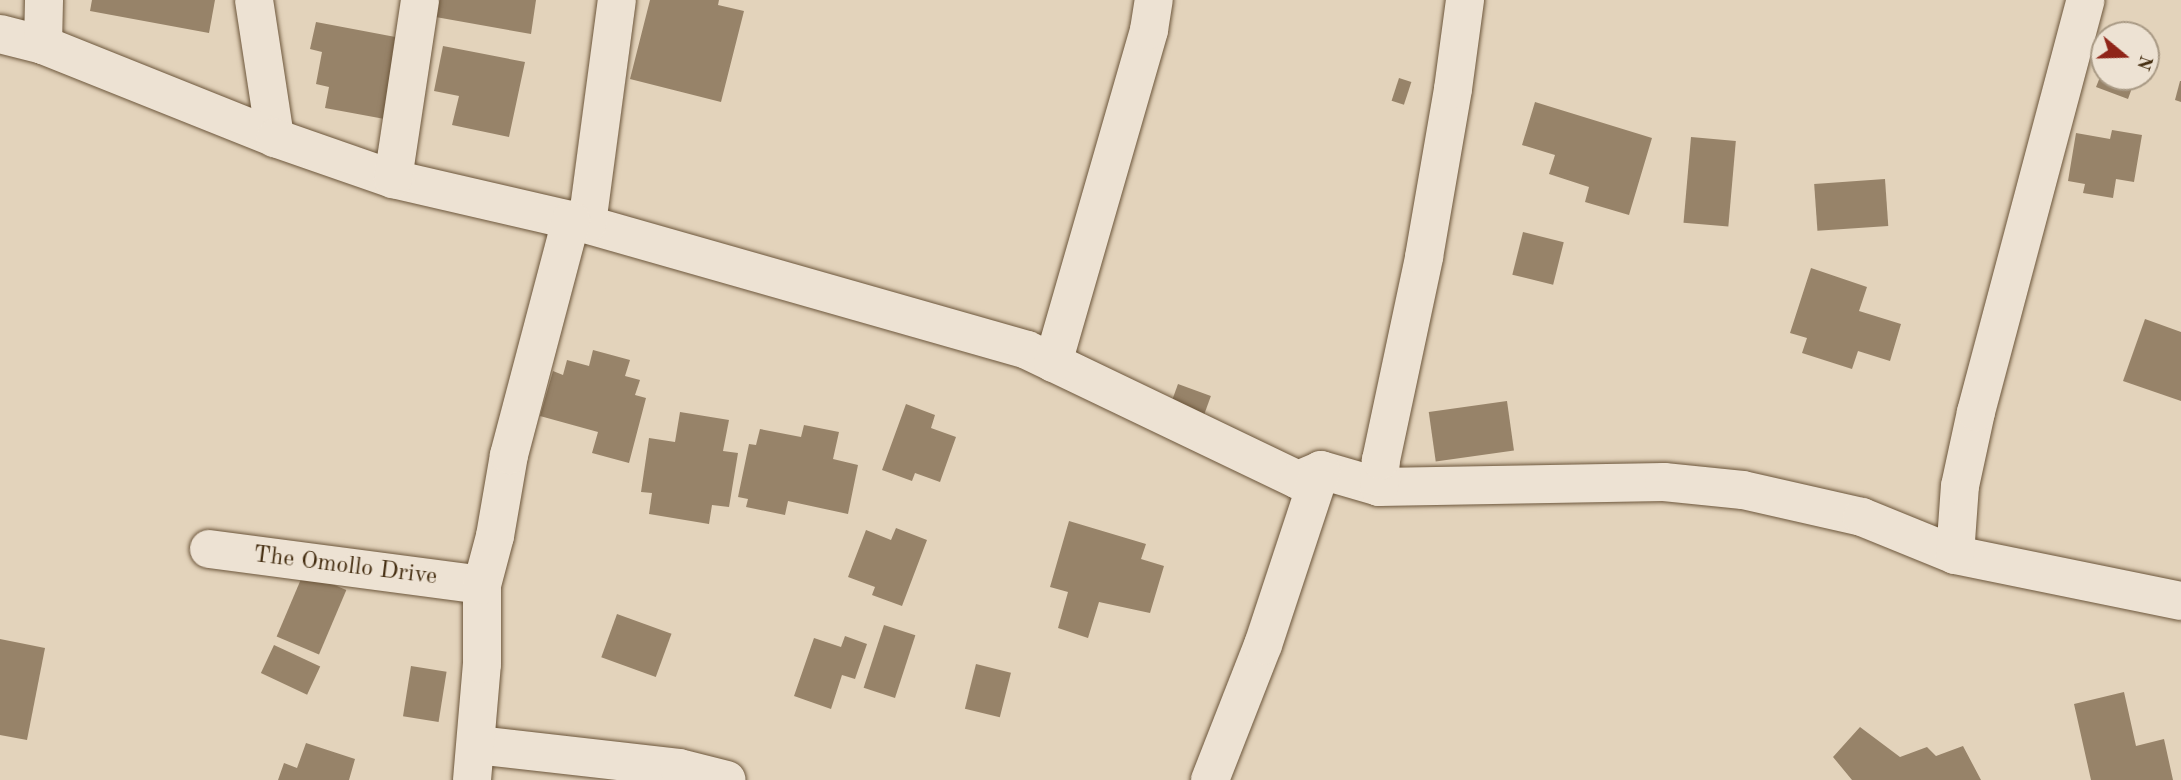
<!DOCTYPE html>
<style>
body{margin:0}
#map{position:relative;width:2181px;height:780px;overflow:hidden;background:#e3d3bb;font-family:"Old Standard TT",serif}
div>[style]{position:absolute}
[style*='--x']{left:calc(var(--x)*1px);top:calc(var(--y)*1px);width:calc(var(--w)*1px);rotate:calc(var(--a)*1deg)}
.building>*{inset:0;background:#978369;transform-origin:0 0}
.roads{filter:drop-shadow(0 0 2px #6c563b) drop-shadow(0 0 2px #6c563b)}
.minor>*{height:38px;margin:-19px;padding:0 19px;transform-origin:19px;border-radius:19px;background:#ede2d3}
span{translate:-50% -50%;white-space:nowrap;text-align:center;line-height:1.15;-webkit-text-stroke:5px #ede2d3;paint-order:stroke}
.street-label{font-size:24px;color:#442d10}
.north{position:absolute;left:2090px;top:21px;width:70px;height:70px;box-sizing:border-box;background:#ede2d3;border:2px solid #a99a85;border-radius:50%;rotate:109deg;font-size:19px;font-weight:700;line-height:28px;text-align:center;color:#442d10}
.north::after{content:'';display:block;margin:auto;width:24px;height:32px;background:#8f2418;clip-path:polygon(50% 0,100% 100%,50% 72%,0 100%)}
</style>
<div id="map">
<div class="building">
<i style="clip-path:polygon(92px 0,215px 0,209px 33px,90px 11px)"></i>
<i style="clip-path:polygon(433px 0,536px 0,531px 34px,430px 16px)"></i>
<i style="clip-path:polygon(650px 0,719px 0,718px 5px,744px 11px,721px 102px,630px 79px)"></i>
<i style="clip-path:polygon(316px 22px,406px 39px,390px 120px,325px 108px,329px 87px,316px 84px,322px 52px,310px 49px)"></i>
<i style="clip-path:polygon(443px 46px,525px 62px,509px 137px,452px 125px,459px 96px,434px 91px)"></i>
<i style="clip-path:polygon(2104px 67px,2104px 77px,2136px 77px,2128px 99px,2096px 87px)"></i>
<i style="left:1399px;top:78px;width:13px;height:24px;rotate:18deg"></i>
<i style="clip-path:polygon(2180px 81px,2181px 81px,2181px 102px,2175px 100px)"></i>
<i style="clip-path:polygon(1535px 102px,1652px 138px,1629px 215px,1585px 202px,1589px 187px,1549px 174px,1555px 155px,1522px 145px)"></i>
<i style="clip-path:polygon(2112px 130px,2142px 135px,2134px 182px,2116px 179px,2113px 198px,2083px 193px,2085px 184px,2068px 181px,2076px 133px,2110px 139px)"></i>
<i style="left:1691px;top:137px;width:45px;height:86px;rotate:5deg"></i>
<i style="left:1885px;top:179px;width:47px;height:71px;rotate:86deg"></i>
<i style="left:1523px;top:232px;width:42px;height:44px;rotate:14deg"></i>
<i style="clip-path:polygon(1811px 268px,1867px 287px,1859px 311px,1901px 324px,1890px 361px,1858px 351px,1852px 369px,1802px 353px,1807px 338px,1790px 333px)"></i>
<i style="clip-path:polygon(2145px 319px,2181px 332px,2181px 401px,2123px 381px)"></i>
<i style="clip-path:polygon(593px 350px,630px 360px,625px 376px,640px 380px,635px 395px,646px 398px,629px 463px,592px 453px,598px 432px,540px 416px,553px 371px,563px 375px,567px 360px,589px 366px)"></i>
<i style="left:1178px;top:384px;width:35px;height:22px;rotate:20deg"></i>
<i style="left:1507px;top:401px;width:50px;height:79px;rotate:82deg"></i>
<i style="clip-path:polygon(906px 404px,935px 415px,931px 428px,956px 437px,940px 482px,915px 473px,912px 481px,882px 470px)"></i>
<i style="clip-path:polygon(680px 412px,729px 420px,723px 451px,738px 453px,729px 507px,712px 505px,709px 524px,649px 514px,652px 493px,641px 492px,649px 438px,675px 442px)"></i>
<i style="clip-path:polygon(804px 425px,839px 432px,833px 459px,858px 465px,848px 514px,788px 501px,785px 515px,746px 507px,748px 499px,738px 497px,749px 444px,756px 445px,760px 429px,801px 437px)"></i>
<i style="clip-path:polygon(1069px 521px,1146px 544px,1141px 559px,1164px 566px,1150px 613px,1099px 602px,1088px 638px,1058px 628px,1068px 592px,1050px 587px)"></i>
<i style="clip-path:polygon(896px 528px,927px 540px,902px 606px,872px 595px,875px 587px,848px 577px,866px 530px,891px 540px)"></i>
<i style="left:304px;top:572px;width:46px;height:70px;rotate:23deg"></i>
<i style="left:617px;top:614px;width:58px;height:46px;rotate:20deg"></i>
<i style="left:884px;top:625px;width:33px;height:66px;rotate:18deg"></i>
<i style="clip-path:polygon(845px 636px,867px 644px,855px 679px,842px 675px,831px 709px,794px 696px,814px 638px,841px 647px)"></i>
<i style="clip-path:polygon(0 639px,45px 648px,27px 740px,0 735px)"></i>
<i style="left:274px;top:645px;width:51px;height:31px;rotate:25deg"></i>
<i style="left:976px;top:664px;width:36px;height:46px;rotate:14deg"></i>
<i style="left:411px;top:666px;width:36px;height:51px;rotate:9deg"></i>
<i style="clip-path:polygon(2124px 692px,2136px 746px,2164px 739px,2173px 780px,2091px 780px,2074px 704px)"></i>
<i style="clip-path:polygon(1860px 727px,1900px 757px,1927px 747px,1936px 756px,1963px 746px,1981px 780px,1852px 780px,1833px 757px)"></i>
<i style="clip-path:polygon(306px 743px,355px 759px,349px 780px,278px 780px,284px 763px,297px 768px)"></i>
</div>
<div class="roads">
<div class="minor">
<i style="--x:254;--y:0;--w:140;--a:81.3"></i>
<i style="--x:0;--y:34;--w:44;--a:14.3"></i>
<i style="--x:43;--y:45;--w:250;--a:21.8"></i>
<i style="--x:275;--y:138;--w:125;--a:19.2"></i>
<i style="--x:393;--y:179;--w:183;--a:13"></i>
<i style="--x:571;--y:220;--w:474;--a:15.9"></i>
<i style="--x:1027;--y:350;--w:301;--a:25.6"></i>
<i style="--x:1298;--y:480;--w:25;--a:-23"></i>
<i style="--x:1321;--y:470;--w:60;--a:16.3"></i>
<i style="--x:1379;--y:487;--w:285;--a:-1"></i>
<i style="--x:1664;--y:482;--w:79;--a:5.8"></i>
<i style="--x:1743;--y:490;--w:122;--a:12.8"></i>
<i style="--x:1862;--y:517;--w:100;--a:22.2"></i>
<i style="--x:1955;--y:555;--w:231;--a:11.5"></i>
<i style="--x:43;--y:45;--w:45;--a:-88.7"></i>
<i style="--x:393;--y:179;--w:181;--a:-81.4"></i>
<i style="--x:587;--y:224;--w:226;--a:-82.4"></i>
<i style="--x:1053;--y:363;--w:347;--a:-73.9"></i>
<i style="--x:1149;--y:30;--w:30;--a:-81"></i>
<i style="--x:1379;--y:487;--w:27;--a:-86"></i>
<i style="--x:1381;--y:460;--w:208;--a:-78"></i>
<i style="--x:1424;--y:257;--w:170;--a:-80.2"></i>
<i style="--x:1453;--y:89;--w:90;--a:-82.3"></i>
<i style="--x:209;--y:549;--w:275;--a:7.5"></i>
<i style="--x:1955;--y:555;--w:69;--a:-85.9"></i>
<i style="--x:1960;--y:486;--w:76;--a:-77.8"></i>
<i style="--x:1976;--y:412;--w:426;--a:-75.1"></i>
<i style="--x:477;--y:745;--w:203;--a:6.5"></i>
<i style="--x:679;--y:768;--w:49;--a:14"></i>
<i style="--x:472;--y:780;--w:116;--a:-85.1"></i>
<i style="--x:482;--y:664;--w:79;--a:-90"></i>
<i style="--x:482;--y:585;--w:51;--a:-75.1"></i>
<i style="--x:495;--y:536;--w:82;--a:-80.2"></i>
<i style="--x:509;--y:455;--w:243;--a:-75.2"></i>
<i style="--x:1210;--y:780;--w:145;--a:-68.6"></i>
<i style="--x:1263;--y:645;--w:184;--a:-71.7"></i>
</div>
</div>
<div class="street-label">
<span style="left:345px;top:567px;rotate:7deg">The Omollo Drive</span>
</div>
<div class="north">N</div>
</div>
